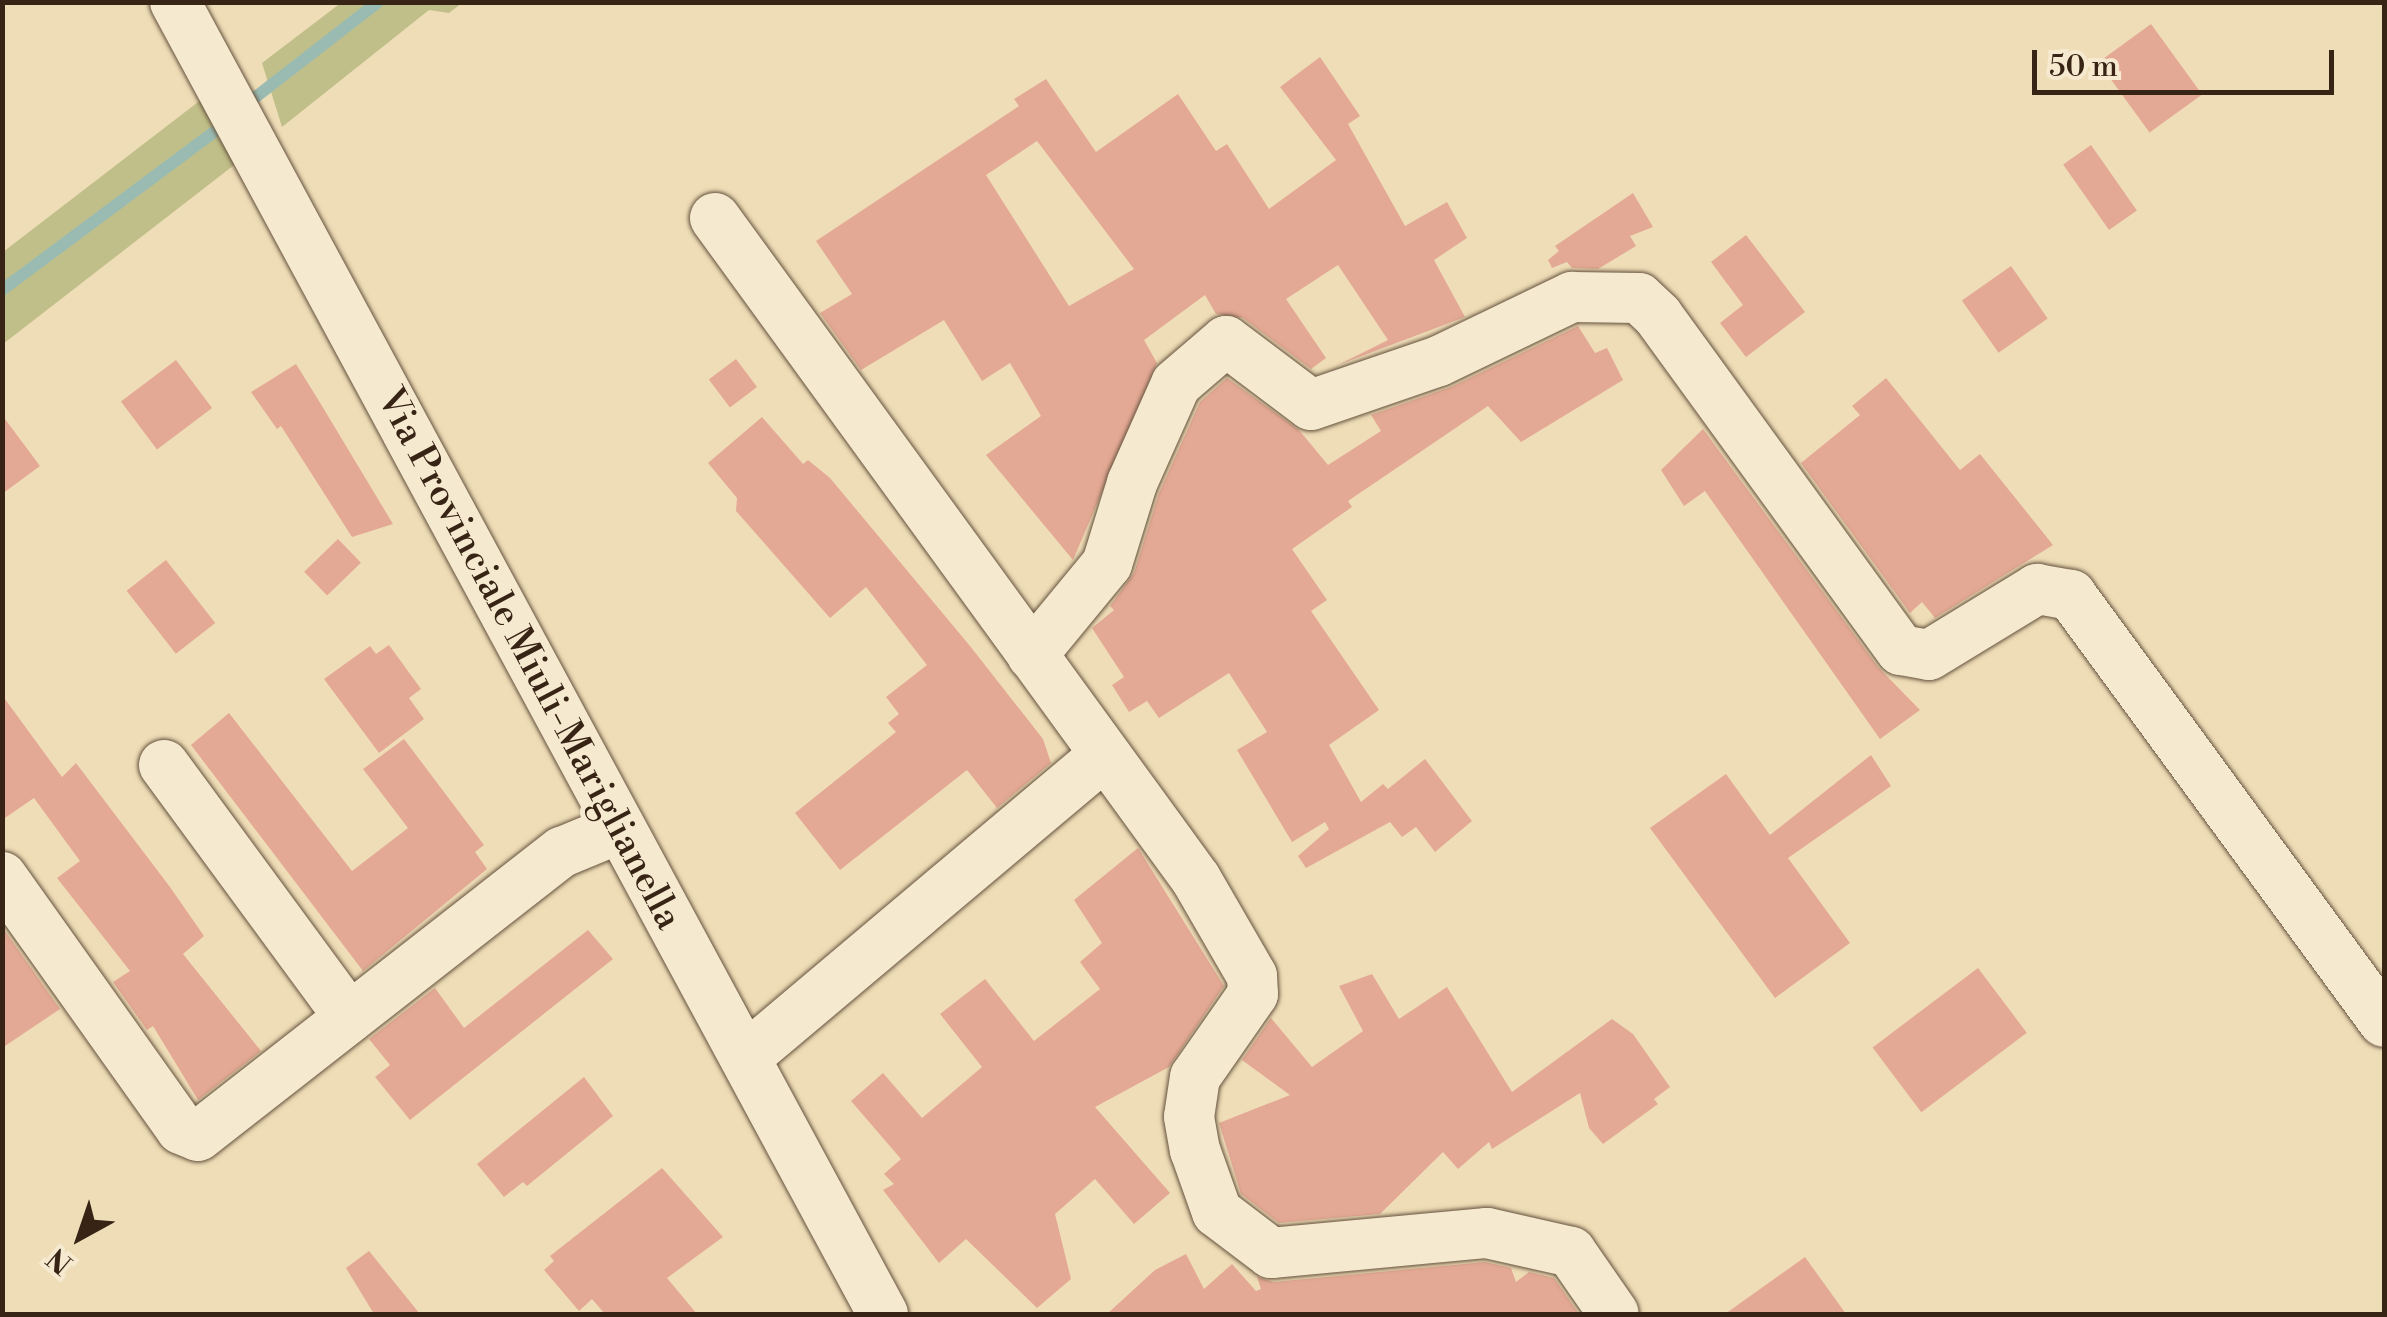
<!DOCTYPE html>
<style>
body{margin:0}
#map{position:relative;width:2387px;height:1317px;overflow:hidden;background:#efddb7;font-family:"Libre Bodoni",serif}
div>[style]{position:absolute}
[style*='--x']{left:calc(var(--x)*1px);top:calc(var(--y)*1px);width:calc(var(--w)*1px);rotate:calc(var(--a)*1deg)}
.green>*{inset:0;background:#c1bf89}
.stream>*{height:12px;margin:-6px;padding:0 6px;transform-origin:6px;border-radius:6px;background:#9abbb2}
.building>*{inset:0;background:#e4a994;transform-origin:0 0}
.roads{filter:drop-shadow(0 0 2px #65523e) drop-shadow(0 0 2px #65523e)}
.minor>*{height:50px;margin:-25px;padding:0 25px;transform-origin:25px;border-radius:25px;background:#f5e9d0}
span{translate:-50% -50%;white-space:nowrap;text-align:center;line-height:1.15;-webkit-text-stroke:10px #f5e9d0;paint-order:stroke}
.street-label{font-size:38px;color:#372415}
.frame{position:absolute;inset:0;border:5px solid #372415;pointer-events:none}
.north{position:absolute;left:30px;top:1187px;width:100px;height:100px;-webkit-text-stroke:8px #f5e9d0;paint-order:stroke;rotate:220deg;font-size:28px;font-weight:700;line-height:40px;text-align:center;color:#372415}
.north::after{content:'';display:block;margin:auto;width:35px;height:45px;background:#372415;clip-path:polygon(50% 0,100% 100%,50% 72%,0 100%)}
.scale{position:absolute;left:2032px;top:50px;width:302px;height:45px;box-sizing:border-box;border:5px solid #372415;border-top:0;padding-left:12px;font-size:30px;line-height:35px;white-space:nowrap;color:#372415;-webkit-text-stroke:8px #f5e9d0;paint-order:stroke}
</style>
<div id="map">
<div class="green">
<i style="clip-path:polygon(342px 2px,462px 3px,449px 13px,429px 10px,282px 127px,262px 63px)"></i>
<i style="clip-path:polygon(202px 99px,238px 162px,3px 344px,3px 252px)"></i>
</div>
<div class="stream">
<i style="--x:253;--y:99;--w:158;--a:-37.8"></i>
<i style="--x:2;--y:290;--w:263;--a:-36.7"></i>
</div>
<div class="building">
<i style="left:2151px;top:24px;width:87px;height:65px;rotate:54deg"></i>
<i style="clip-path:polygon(evenodd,1320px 57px,1360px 116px,1348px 124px,1405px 226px,1447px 202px,1467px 238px,1434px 260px,1465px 317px,1338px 365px,1388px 340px,1338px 265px,1286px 299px,1326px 358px,1311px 369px,1243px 318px,1216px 314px,1205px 295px,1144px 340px,1157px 363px,1073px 560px,986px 455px,1041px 416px,1010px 363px,982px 381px,944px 320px,861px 370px,820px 313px,852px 294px,816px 241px,1019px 106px,1014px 99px,1046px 79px,1096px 152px,1178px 94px,1216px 151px,1227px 144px,1269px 209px,1336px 160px,1280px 87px,1320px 57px,1037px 141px,1134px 269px,1069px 306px,986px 175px,1037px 141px)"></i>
<i style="left:2091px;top:145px;width:80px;height:34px;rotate:55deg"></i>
<i style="clip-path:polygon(1633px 193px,1653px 227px,1630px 236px,1636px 246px,1598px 269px,1572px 268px,1567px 262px,1552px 268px,1548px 260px,1559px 251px,1555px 246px)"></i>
<i style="clip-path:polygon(1746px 235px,1805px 312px,1746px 357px,1720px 323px,1743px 305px,1711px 262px)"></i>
<i style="left:2011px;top:266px;width:64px;height:60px;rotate:55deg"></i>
<i style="clip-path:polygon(1578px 326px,1595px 353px,1607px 348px,1623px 380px,1521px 442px,1488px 406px,1348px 501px,1352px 507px,1292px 549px,1327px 600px,1311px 611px,1379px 710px,1329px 745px,1361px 802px,1383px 784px,1388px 789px,1425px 759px,1472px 821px,1435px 852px,1416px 827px,1402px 837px,1390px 822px,1306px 868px,1298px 856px,1329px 829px,1325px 822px,1292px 842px,1237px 750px,1267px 732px,1229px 673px,1159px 718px,1147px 701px,1129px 712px,1112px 685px,1124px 677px,1092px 628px,1114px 610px,1110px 606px,1134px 573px,1159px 493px,1200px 402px,1227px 378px,1299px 430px,1328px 465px,1381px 431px,1371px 415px,1451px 387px)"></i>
<i style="left:736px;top:359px;width:35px;height:34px;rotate:53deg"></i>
<i style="left:176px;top:360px;width:60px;height:69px;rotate:53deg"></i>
<i style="clip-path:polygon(296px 364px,319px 401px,393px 524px,352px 537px,281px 426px,277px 429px,251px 392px)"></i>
<i style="clip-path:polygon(1886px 378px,1960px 470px,1980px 454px,2053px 545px,1935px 618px,1922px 602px,1910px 613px,1801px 463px,1860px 415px,1852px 406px)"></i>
<i style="clip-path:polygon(2px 415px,40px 466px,2px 494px)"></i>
<i style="clip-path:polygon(762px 417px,803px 464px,808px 460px,830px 478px,970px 646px,1043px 739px,1051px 763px,997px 808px,967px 770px,840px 870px,795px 813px,896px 732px,888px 723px,899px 714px,886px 697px,927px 665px,866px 587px,830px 618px,736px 511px,737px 498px,708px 463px)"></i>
<i style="clip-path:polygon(1703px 429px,1878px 667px,1920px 710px,1880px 739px,1705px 491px,1684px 506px,1661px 470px)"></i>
<i style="left:338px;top:539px;width:33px;height:47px;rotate:46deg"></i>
<i style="left:166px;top:560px;width:80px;height:50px;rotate:52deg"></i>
<i style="clip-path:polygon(389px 645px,421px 689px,409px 698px,424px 719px,379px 753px,324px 679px,370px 646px,376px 654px)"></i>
<i style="clip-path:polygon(2px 695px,62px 777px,76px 763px,170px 887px,204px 936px,183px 954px,261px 1051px,198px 1100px,153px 1026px,147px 1030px,113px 982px,130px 971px,57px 878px,80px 861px,34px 798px,2px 820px)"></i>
<i style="clip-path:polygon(229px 713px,352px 871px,408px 828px,363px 769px,404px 739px,484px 845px,475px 852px,487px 869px,363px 971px,191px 745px)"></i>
<i style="clip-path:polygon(1871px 755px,1891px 786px,1788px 858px,1850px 943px,1775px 998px,1650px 828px,1726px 774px,1770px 835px)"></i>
<i style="clip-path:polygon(1138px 848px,1224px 986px,1169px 1067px,1095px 1107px,1170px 1193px,1134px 1224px,1095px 1179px,1055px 1214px,1071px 1279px,1037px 1308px,966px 1239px,939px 1263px,883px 1190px,894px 1184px,884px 1174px,901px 1159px,851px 1101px,883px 1073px,922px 1118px,982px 1067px,940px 1014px,985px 979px,1034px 1041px,1100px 989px,1080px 962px,1102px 943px,1074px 900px)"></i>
<i style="clip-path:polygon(2px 927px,60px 1009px,2px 1048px)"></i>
<i style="clip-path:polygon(588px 930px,613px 959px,410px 1120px,375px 1077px,390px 1065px,369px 1039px,435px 988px,464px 1028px)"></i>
<i style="left:1978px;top:968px;width:81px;height:132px;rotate:53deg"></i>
<i style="clip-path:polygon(1372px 974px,1399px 1019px,1447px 987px,1512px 1092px,1612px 1019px,1633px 1034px,1670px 1087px,1654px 1099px,1658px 1104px,1603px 1144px,1589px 1128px,1580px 1093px,1492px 1149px,1489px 1142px,1458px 1169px,1443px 1152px,1380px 1214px,1279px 1223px,1241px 1194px,1219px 1123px,1290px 1095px,1242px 1060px,1271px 1018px,1312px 1067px,1363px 1031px,1339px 986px)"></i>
<i style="clip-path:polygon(584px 1077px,613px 1116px,527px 1186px,523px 1182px,504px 1197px,477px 1164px)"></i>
<i style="clip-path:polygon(662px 1168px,723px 1237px,667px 1278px,697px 1314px,605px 1314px,592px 1299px,579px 1311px,544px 1270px,554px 1261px,550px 1256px)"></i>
<i style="clip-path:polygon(369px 1251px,420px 1314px,374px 1314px,346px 1268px)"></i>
<i style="clip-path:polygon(1186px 1254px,1204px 1289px,1232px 1264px,1256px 1291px,1261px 1289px,1257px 1277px,1274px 1282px,1485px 1262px,1511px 1268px,1516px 1282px,1529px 1272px,1554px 1278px,1579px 1314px,1107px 1314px,1155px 1270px)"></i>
<i style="clip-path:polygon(1805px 1257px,1846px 1314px,1725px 1314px)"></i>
</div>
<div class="roads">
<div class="minor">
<i style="--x:175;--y:2;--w:1491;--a:61.65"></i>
<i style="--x:715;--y:218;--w:817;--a:53.96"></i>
<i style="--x:1196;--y:879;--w:112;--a:60"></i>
<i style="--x:1252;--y:976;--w:18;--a:87"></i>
<i style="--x:1253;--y:994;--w:101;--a:124.9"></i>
<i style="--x:1195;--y:1077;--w:40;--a:98.5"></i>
<i style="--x:1189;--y:1117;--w:34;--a:80"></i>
<i style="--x:1195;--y:1150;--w:66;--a:70.5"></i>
<i style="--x:1217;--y:1212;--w:68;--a:37.2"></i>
<i style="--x:1271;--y:1253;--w:217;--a:-5.3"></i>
<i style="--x:1487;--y:1233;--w:86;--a:12.7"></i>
<i style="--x:1571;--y:1252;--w:75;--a:55.3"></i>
<i style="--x:1032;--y:655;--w:118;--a:-50.5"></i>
<i style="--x:1107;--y:564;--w:85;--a:-72.8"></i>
<i style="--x:1132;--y:483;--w:108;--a:-66"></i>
<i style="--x:1176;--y:384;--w:66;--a:-40.7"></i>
<i style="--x:1226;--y:341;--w:106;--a:37"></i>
<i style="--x:1311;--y:405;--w:135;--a:-19"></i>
<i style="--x:1439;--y:361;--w:148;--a:-25.7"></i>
<i style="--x:1572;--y:297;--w:67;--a:0.9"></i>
<i style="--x:1639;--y:298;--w:26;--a:43"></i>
<i style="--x:1658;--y:316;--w:413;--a:54"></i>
<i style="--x:1901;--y:650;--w:28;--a:10"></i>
<i style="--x:1929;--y:655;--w:127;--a:-31.4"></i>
<i style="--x:2037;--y:589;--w:35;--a:10"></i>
<i style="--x:2071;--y:595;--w:529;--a:53.76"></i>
<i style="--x:164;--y:765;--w:313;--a:53.7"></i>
<i style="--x:2;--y:877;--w:309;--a:54.6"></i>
<i style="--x:181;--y:1129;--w:18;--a:22"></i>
<i style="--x:198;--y:1136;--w:462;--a:-38"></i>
<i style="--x:562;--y:852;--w:63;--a:-22.5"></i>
<i style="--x:746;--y:1057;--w:469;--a:-40.1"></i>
</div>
</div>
<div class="street-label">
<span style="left:529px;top:659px;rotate:62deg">Via Provinciale Miuli-Mariglianella</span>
</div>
<div class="frame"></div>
<div class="north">N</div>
<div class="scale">50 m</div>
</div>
